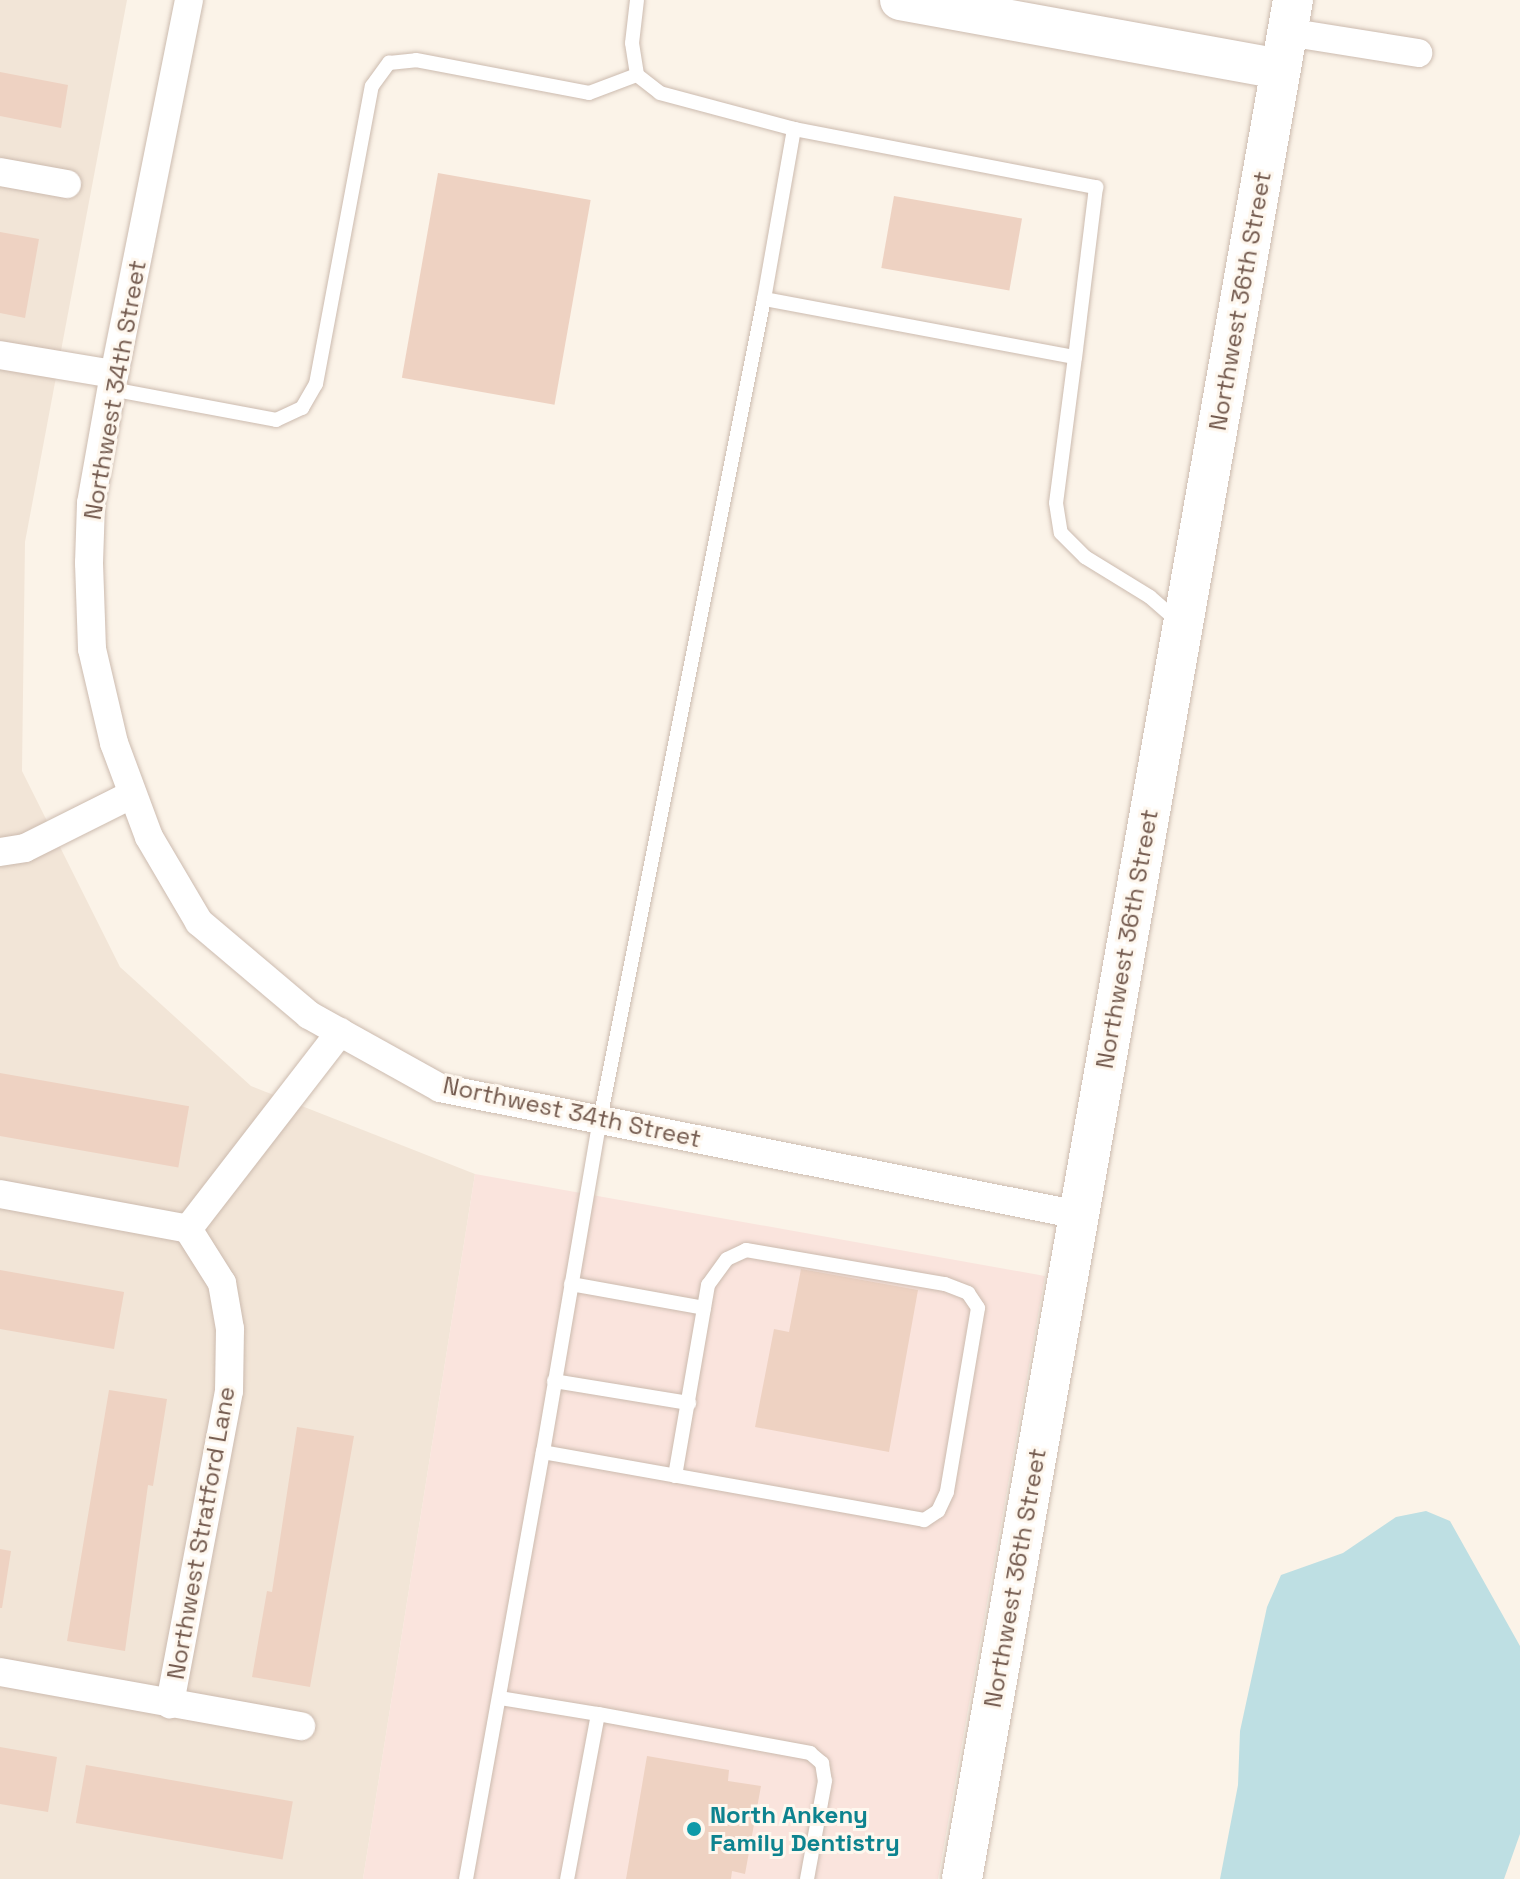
<!DOCTYPE html>
<style>
body{margin:0}
#map{position:relative;width:1520px;height:1879px;overflow:hidden;background:#fbf3e8;font-family:"Space Grotesk",sans-serif}
div>[style]{position:absolute}
[style*='--x']{left:calc(var(--x)*1px);top:calc(var(--y)*1px);width:calc(var(--w)*1px);rotate:calc(var(--a)*1deg)}
.residential>*{inset:0;background:#f2e5d7}
.commercial>*{inset:0;background:#fae4dd}
.water>*{inset:0;background:#bedfe3}
.building>*{inset:0;background:#eed2c2;transform-origin:0 0}
.roads{filter:drop-shadow(0 0 2px #ccbbaf) drop-shadow(0 0 2px #ccbbaf)}
.lane>*{height:14px;margin:-7px;padding:0 7px;transform-origin:7px;border-radius:7px;background:#fff}
.street>*{height:28px;margin:-14px;padding:0 14px;transform-origin:14px;border-radius:14px;background:#fff}
.secondary>*{height:40px;margin:-20px;padding:0 20px;transform-origin:20px;border-radius:20px;background:#fff}
.dots>*{width:22px;height:22px;translate:-50% -50%;box-sizing:border-box;border:4px solid #fef7ee;border-radius:50%}
span{translate:-50% -50%;white-space:nowrap;text-align:center;line-height:1.15;-webkit-text-stroke:6px #fef7ee;paint-order:stroke}
.street-label{font-size:24px;color:#735a4e}
.culture-label{font-size:24px;color:#0d838f;font-weight:700}
.left{translate:0 -50%;text-align:left}
</style>
<div id="map">
<div class="residential">
<i style="clip-path:polygon(0 0,127px 0,25px 542px,22px 771px,120px 967px,251px 1086px,475px 1174px,363px 1879px,0 1879px)"></i>
</div>
<div class="commercial">
<i style="clip-path:polygon(475px 1174px,1045px 1276px,938px 1879px,363px 1879px)"></i>
</div>
<div class="water">
<i style="clip-path:polygon(1426px 1511px,1450px 1521px,1520px 1646px,1520px 1834px,1504px 1879px,1220px 1879px,1238px 1785px,1240px 1731px,1267px 1607px,1281px 1575px,1343px 1553px,1396px 1517px)"></i>
</div>
<div class="building">
<i style="clip-path:polygon(0 72px,68px 85px,61px 128px,0 116px)"></i>
<i style="left:438px;top:173px;width:155px;height:208px;rotate:10deg"></i>
<i style="left:894px;top:196px;width:130px;height:73px;rotate:10deg"></i>
<i style="clip-path:polygon(0 232px,39px 239px,25px 318px,0 313px)"></i>
<i style="left:0;top:1073px;width:192px;height:62px;rotate:10deg"></i>
<i style="clip-path:polygon(801px 1269px,918px 1290px,889px 1452px,755px 1427px,774px 1329px,789px 1332px)"></i>
<i style="left:0;top:1270px;width:126px;height:58px;rotate:10deg"></i>
<i style="clip-path:polygon(109px 1390px,167px 1399px,153px 1486px,148px 1485px,125px 1651px,67px 1641px)"></i>
<i style="clip-path:polygon(297px 1427px,354px 1436px,310px 1687px,252px 1677px,267px 1591px,272px 1592px)"></i>
<i style="clip-path:polygon(0 1549px,11px 1551px,2px 1608px,0 1608px)"></i>
<i style="clip-path:polygon(0 1747px,57px 1757px,48px 1812px,0 1804px)"></i>
<i style="clip-path:polygon(647px 1756px,729px 1770px,728px 1781px,761px 1786px,745px 1874px,732px 1871px,731px 1879px,626px 1879px)"></i>
<i style="left:86px;top:1765px;width:210px;height:59px;rotate:10deg"></i>
</div>
<div class="roads">
<div class="lane">
<i style="--x:637;--y:0;--w:43;--a:96.6"></i>
<i style="--x:632;--y:43;--w:32;--a:81"></i>
<i style="--x:637;--y:75;--w:29;--a:38"></i>
<i style="--x:660;--y:93;--w:139;--a:15"></i>
<i style="--x:794;--y:129;--w:173;--a:100"></i>
<i style="--x:794;--y:129;--w:308;--a:10.9"></i>
<i style="--x:1096;--y:187;--w:171;--a:97"></i>
<i style="--x:111;--y:389;--w:168;--a:10.6"></i>
<i style="--x:276;--y:420;--w:29;--a:-25"></i>
<i style="--x:302;--y:408;--w:28;--a:-60"></i>
<i style="--x:316;--y:384;--w:303;--a:-79.4"></i>
<i style="--x:372;--y:86;--w:29;--a:-54"></i>
<i style="--x:389;--y:63;--w:27;--a:-6"></i>
<i style="--x:416;--y:60;--w:176;--a:10.8"></i>
<i style="--x:589;--y:93;--w:51;--a:-20.6"></i>
<i style="--x:571;--y:1284;--w:135;--a:10.2"></i>
<i style="--x:554;--y:1381;--w:137;--a:9.3"></i>
<i style="--x:675;--y:1476;--w:194;--a:-80.2"></i>
<i style="--x:708;--y:1285;--w:32;--a:-54"></i>
<i style="--x:727;--y:1259;--w:21;--a:-25"></i>
<i style="--x:746;--y:1250;--w:202;--a:9.7"></i>
<i style="--x:945;--y:1284;--w:25;--a:21"></i>
<i style="--x:968;--y:1293;--w:18;--a:56"></i>
<i style="--x:978;--y:1308;--w:187;--a:99.6"></i>
<i style="--x:947;--y:1492;--w:21;--a:115"></i>
<i style="--x:938;--y:1511;--w:17;--a:147"></i>
<i style="--x:924;--y:1520;--w:387;--a:-169.9"></i>
<i style="--x:543;--y:1452;--w:338;--a:-80.3"></i>
<i style="--x:600;--y:1119;--w:836;--a:-78.69"></i>
<i style="--x:764;--y:299;--w:316;--a:10.6"></i>
<i style="--x:1075;--y:357;--w:147;--a:97.4"></i>
<i style="--x:1056;--y:503;--w:30;--a:81"></i>
<i style="--x:1061;--y:533;--w:34;--a:45"></i>
<i style="--x:1085;--y:557;--w:76;--a:31.6"></i>
<i style="--x:1150;--y:597;--w:38;--a:41"></i>
<i style="--x:500;--y:1698;--w:99;--a:9.3"></i>
<i style="--x:598;--y:1714;--w:168;--a:100.6"></i>
<i style="--x:598;--y:1714;--w:216;--a:10.4"></i>
<i style="--x:810;--y:1753;--w:16;--a:40"></i>
<i style="--x:822;--y:1763;--w:18;--a:81"></i>
<i style="--x:825;--y:1781;--w:100;--a:100.4"></i>
<i style="--x:466;--y:1879;--w:434;--a:-79.8"></i>
</div>
<div class="street">
<i style="--x:189;--y:0;--w:381;--a:101.3"></i>
<i style="--x:114;--y:374;--w:131;--a:100.1"></i>
<i style="--x:91;--y:503;--w:60;--a:91.9"></i>
<i style="--x:89;--y:563;--w:86;--a:88"></i>
<i style="--x:92;--y:649;--w:97;--a:76.8"></i>
<i style="--x:114;--y:743;--w:100;--a:69.6"></i>
<i style="--x:149;--y:837;--w:99;--a:59.5"></i>
<i style="--x:199;--y:922;--w:144;--a:40.2"></i>
<i style="--x:309;--y:1015;--w:150;--a:29.1"></i>
<i style="--x:440;--y:1088;--w:651;--a:11.24"></i>
<i style="--x:1287;--y:32;--w:133;--a:9.1"></i>
<i style="--x:0;--y:172;--w:68;--a:10.2"></i>
<i style="--x:0;--y:355;--w:116;--a:9.5"></i>
<i style="--x:0;--y:852;--w:25;--a:-9"></i>
<i style="--x:25;--y:848;--w:119;--a:-26.6"></i>
<i style="--x:0;--y:1194;--w:191;--a:10.5"></i>
<i style="--x:188;--y:1229;--w:64;--a:57.8"></i>
<i style="--x:222;--y:1283;--w:47;--a:80.1"></i>
<i style="--x:230;--y:1329;--w:62;--a:90.9"></i>
<i style="--x:229;--y:1391;--w:319;--a:100.7"></i>
<i style="--x:188;--y:1229;--w:249;--a:-52.3"></i>
<i style="--x:0;--y:1672;--w:306;--a:10.2"></i>
</div>
<div class="secondary">
<i style="--x:900;--y:0;--w:386;--a:10.3"></i>
<i style="--x:962;--y:1879;--w:1908;--a:-80.01"></i>
</div>
</div>
<div class="dots">
<i style="left:694px;top:1829px;background:#0f9aa8"></i>
</div>
<div class="street-label">
<span style="left:1240px;top:301px;rotate:-80deg">Northwest 36th Street</span>
<span style="left:115px;top:390px;rotate:-80deg">Northwest 34th Street</span>
<span style="left:1127px;top:939px;rotate:-80deg">Northwest 36th Street</span>
<span style="left:572px;top:1112px;rotate:12deg">Northwest 34th Street</span>
<span style="left:201px;top:1533px;rotate:-80deg">Northwest Stratford Lane</span>
<span style="left:1015px;top:1578px;rotate:-80deg">Northwest 36th Street</span>
</div>
<div class="culture-label">
<span class="left" style="left:710px;top:1829px">North Ankeny<br>Family Dentistry</span>
</div>
</div>
